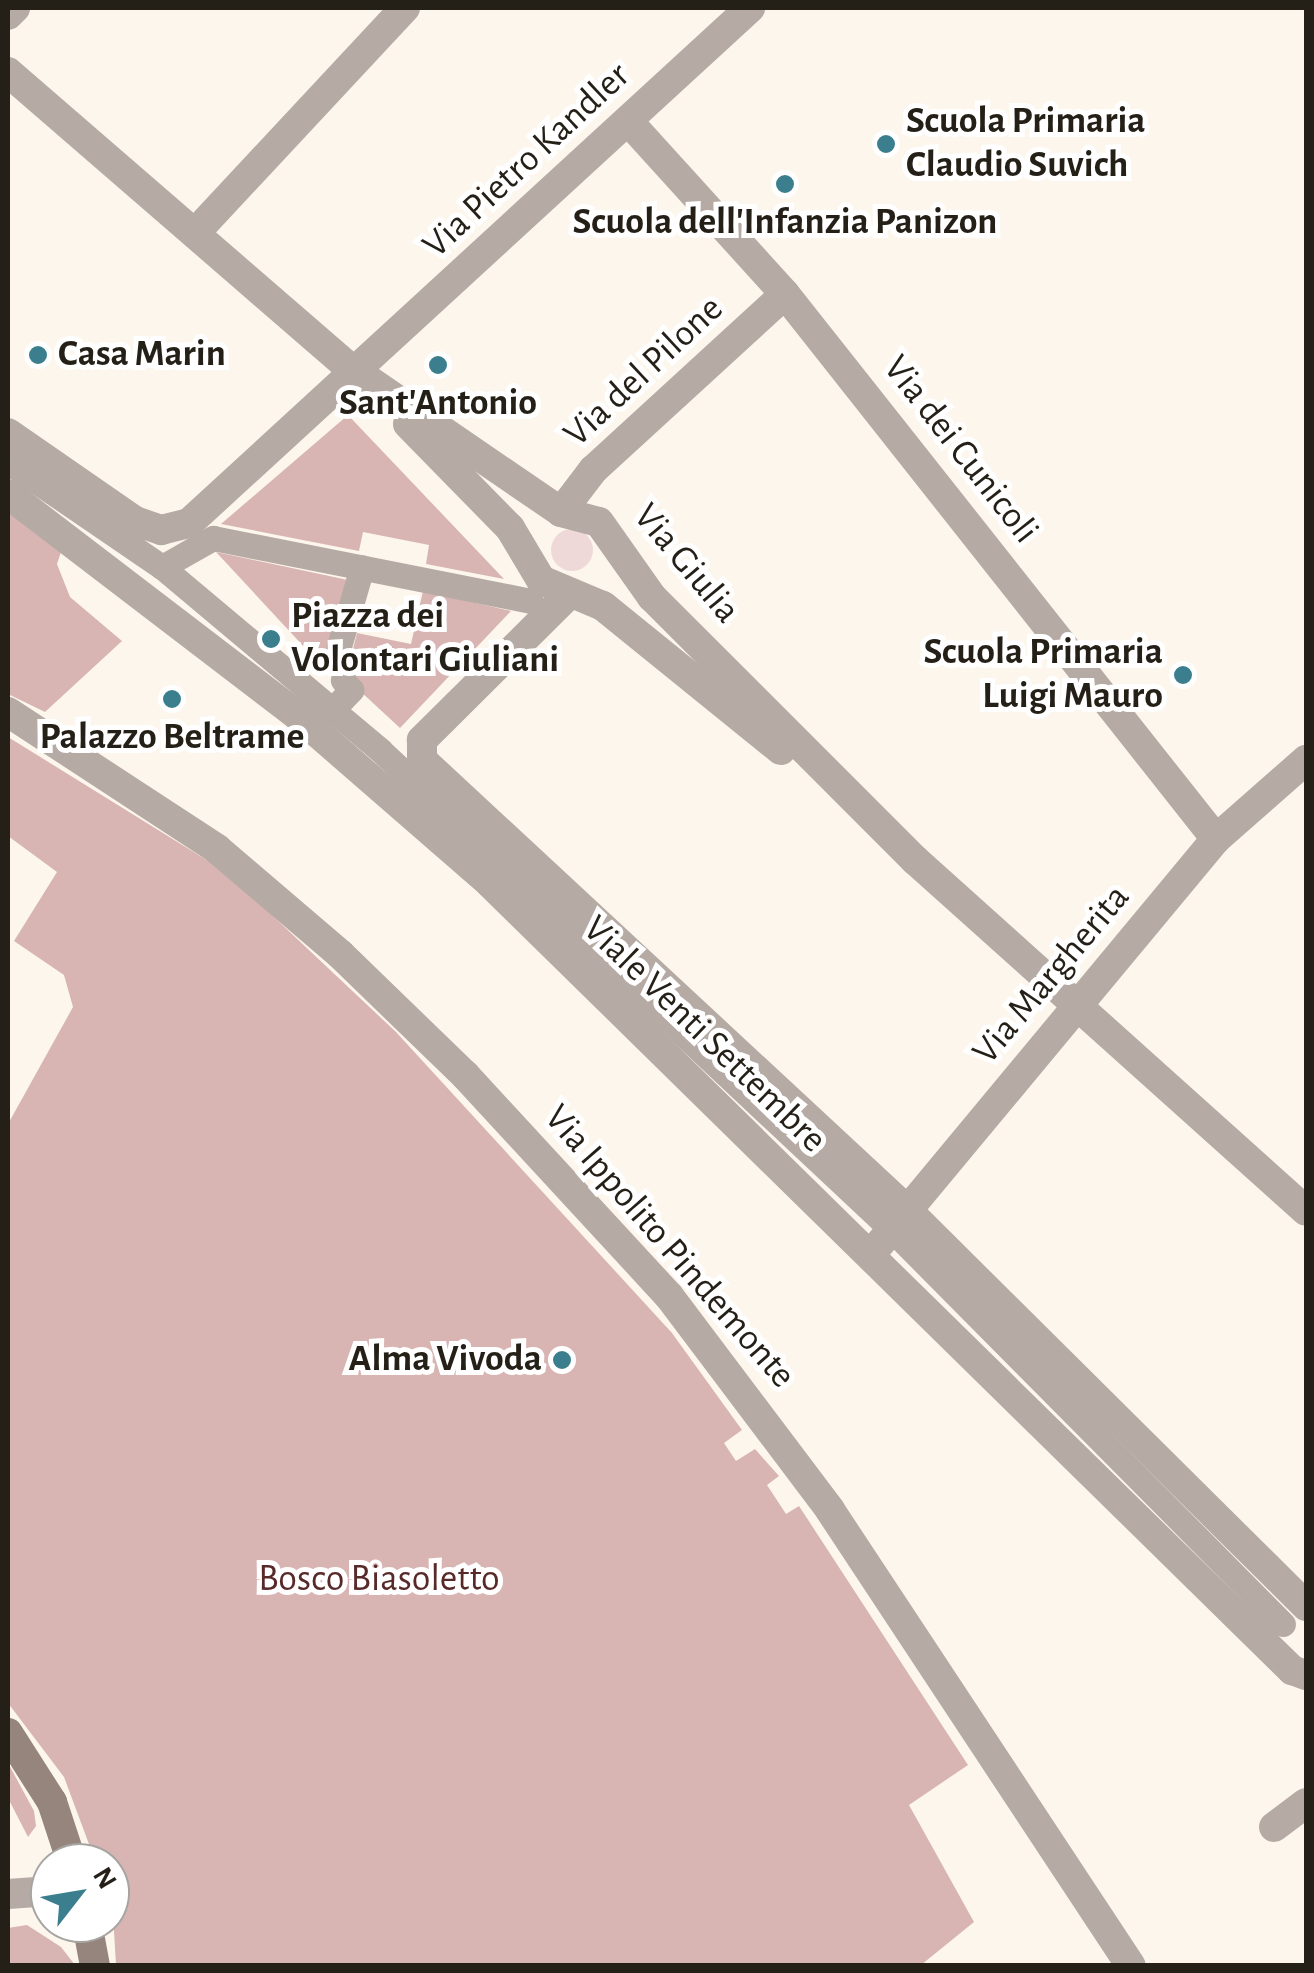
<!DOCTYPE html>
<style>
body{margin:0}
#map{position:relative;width:1314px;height:1973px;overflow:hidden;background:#fcf6ed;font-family:"Alegreya Sans",sans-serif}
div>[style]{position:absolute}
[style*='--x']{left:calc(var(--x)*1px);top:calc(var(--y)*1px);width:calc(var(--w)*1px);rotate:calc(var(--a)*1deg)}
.green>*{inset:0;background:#efd9d8}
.round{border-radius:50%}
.forest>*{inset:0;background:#d8b5b3}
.pedestrian>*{height:25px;margin:-12.5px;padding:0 12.5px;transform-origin:12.5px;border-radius:12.5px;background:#b5aaa4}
.minor>*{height:30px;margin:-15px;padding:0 15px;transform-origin:15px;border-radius:15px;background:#b5aaa4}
.tertiary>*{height:30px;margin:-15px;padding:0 15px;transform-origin:15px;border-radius:15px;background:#b5aaa4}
.secondary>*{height:30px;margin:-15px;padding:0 15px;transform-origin:15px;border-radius:15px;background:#95857d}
.dots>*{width:28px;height:28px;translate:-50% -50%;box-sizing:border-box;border:5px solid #fff;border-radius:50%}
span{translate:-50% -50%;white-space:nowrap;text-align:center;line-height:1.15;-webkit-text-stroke:10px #fff;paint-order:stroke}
.poi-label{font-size:38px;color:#241f17;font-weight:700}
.left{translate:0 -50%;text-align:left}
.right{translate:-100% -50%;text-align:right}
.street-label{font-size:38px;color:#241f17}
.park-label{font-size:38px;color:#582929}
.frame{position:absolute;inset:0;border:10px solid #241f17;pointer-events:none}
.north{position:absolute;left:30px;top:1843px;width:100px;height:100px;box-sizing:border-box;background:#fff;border:2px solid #a7a5a2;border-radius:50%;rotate:59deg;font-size:28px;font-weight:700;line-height:40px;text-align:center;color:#241f17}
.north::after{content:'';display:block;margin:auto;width:35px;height:45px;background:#3b7f8e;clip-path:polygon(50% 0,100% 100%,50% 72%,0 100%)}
</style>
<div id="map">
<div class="green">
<i class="round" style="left:551px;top:529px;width:42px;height:42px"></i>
</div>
<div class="forest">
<i style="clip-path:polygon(348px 415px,504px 579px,426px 564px,429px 545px,363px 532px,359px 551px,221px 524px)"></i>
<i style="clip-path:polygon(8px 507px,62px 549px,57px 564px,70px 597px,122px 641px,45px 712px,8px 694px)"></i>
<i style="clip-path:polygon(216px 552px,348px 580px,334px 649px,352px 653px,357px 633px,411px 644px,423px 591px,511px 611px,400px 728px,346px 678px,340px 683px,327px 656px,319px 663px)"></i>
<i style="clip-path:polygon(8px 737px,226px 872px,396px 1032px,672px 1333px,742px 1430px,724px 1443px,736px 1461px,755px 1449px,779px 1476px,767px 1485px,786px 1514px,799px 1506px,968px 1765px,909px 1805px,974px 1922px,921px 1965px,116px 1965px,110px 1863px,96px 1863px,64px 1777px,8px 1703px,8px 1124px,73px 1007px,64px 975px,14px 941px,57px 872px,8px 836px)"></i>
<i style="clip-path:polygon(8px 1763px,34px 1811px,36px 1826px,28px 1837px,8px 1798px)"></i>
<i style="clip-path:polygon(27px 1925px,61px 1947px,75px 1965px,8px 1965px,8px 1928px)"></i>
</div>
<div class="pedestrian">
<i style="--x:8;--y:462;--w:186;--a:34.3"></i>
<i style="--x:162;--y:567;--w:285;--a:40"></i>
<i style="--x:380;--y:750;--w:702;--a:43.15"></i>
<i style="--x:892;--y:1230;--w:555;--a:45.22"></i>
<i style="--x:162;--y:567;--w:59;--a:-29.6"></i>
<i style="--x:213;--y:538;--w:324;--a:11.2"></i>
<i style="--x:338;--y:650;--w:86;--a:-73.9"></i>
<i style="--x:332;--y:710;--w:28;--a:-46"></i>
<i style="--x:351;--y:690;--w:13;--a:-129"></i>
</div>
<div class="minor">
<i style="--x:8;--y:15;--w:10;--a:-45"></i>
<i style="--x:629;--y:122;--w:232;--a:47.8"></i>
<i style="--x:785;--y:294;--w:695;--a:51.66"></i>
<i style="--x:195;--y:233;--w:308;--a:-47"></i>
<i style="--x:8;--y:433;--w:155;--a:34.7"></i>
<i style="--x:135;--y:521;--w:28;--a:19"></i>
<i style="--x:161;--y:530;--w:29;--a:-14"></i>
<i style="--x:189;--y:523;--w:762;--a:-42.55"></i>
<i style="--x:8;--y:494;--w:364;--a:37.4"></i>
<i style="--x:297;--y:715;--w:256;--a:41"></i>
<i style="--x:490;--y:883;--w:1124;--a:44.46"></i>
<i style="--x:1292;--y:1670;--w:15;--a:20"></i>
<i style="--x:561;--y:512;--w:53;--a:-52.7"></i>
<i style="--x:593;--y:470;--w:260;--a:-42.5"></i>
<i style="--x:570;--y:593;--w:209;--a:135.2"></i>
<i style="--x:422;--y:740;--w:20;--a:90"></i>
<i style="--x:422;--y:760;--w:663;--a:42.86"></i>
<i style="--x:908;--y:1211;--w:561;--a:44.78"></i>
<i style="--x:8;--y:712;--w:250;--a:33.2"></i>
<i style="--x:217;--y:849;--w:162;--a:40.5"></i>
<i style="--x:340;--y:954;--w:174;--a:44.1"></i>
<i style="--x:465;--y:1075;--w:301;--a:47.3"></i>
<i style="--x:669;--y:1296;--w:268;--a:53"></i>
<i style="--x:830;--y:1510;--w:546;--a:56.57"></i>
<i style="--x:872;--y:1253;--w:538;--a:-50.28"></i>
<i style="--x:1216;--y:839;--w:120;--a:-41.3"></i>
<i style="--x:1274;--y:1827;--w:40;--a:-37"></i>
<i style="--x:8;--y:1894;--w:42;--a:-4.1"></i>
</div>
<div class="tertiary">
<i style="--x:8;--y:72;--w:481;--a:40.9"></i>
<i style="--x:358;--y:373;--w:246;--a:34.4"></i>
<i style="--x:561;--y:512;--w:39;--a:15"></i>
<i style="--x:599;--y:522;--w:92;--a:54.8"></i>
<i style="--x:652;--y:597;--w:372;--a:45"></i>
<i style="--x:915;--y:860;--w:525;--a:41.91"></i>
<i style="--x:408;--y:424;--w:146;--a:45.6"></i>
<i style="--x:510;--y:528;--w:61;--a:59.2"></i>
<i style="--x:541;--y:580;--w:67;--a:22.8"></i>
<i style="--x:603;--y:606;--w:229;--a:39"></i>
</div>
<div class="secondary">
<i style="--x:8;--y:1733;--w:82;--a:57.5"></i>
<i style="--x:52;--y:1802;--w:64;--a:71.8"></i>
<i style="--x:87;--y:1923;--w:44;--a:79.5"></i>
</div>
<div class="dots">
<i style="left:886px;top:144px;background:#3b7f8e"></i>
<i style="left:785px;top:184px;background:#3b7f8e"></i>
<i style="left:38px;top:355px;background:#3b7f8e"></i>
<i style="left:438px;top:365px;background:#3b7f8e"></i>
<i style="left:271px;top:639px;background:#3b7f8e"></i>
<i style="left:1183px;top:675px;background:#3b7f8e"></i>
<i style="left:172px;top:699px;background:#3b7f8e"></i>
<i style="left:562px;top:1360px;background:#3b7f8e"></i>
</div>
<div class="poi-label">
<span class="left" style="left:906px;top:144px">Scuola Primaria<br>Claudio Suvich</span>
<span style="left:785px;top:223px">Scuola dell'Infanzia Panizon</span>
<span class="left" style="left:58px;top:355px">Casa Marin</span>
<span style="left:438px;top:404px">Sant'Antonio</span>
<span class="left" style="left:291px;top:639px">Piazza dei<br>Volontari Giuliani</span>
<span class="right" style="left:1163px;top:675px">Scuola Primaria<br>Luigi Mauro</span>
<span style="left:172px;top:738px">Palazzo Beltrame</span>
<span class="right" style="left:542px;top:1360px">Alma Vivoda</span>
</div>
<div class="street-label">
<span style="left:527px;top:161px;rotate:-43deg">Via Pietro Kandler</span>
<span style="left:644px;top:372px;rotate:-43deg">Via del Pilone</span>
<span style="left:960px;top:450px;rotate:52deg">Via dei Cunicoli</span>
<span style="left:686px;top:564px;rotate:50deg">Via Giulia</span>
<span style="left:1052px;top:975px;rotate:-50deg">Via Margherita</span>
<span style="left:704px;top:1035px;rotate:44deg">Viale Venti Settembre</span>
<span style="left:669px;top:1247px;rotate:49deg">Via Ippolito Pindemonte</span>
</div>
<div class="park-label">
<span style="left:379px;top:1580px">Bosco Biasoletto</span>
</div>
<div class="frame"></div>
<div class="north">N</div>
</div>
